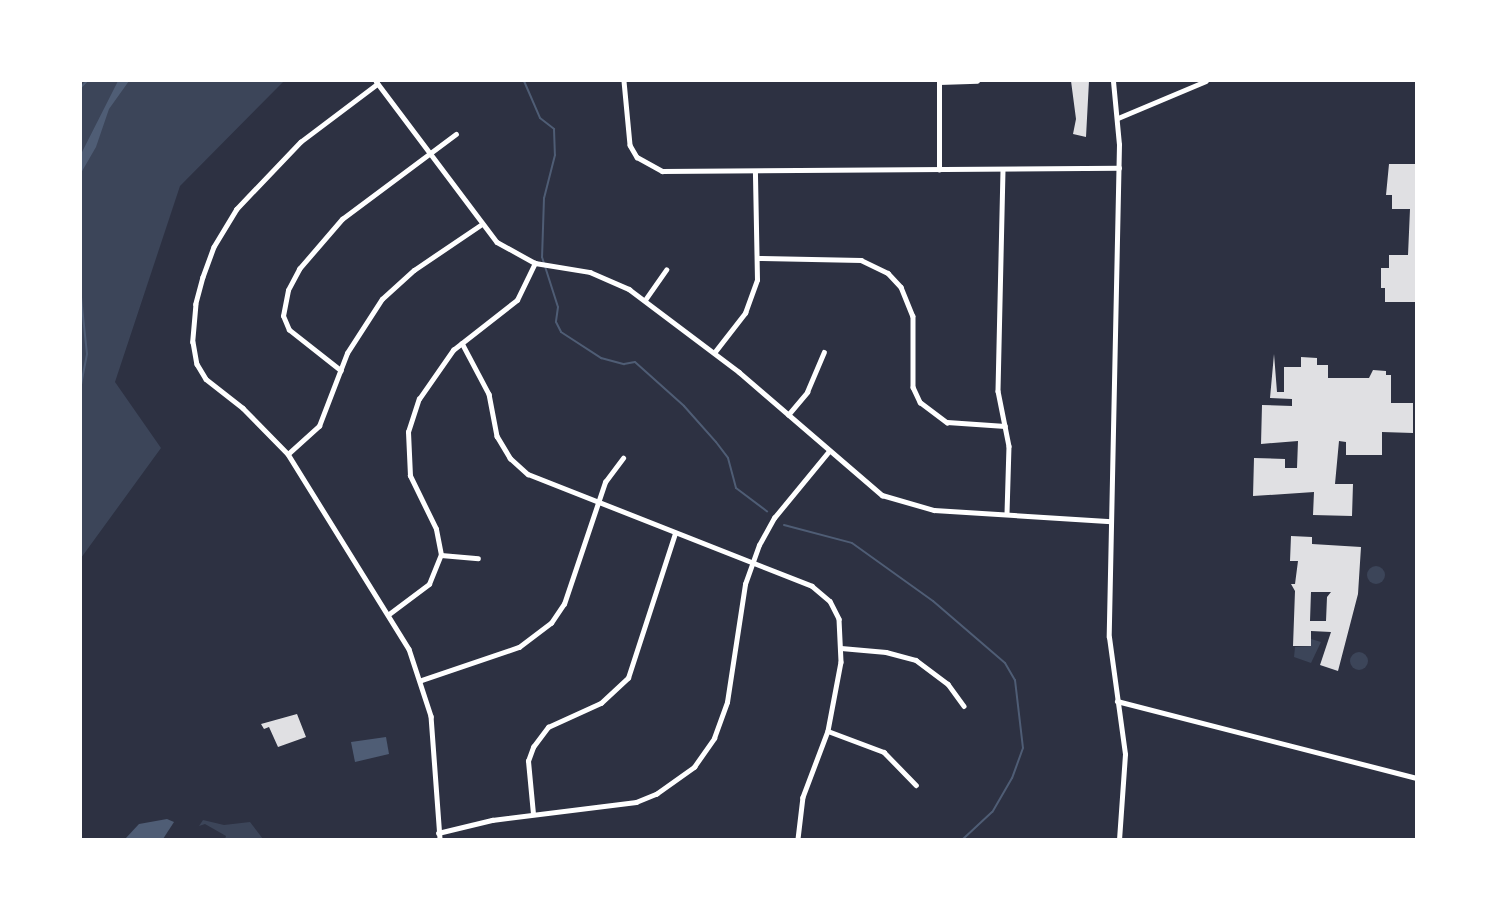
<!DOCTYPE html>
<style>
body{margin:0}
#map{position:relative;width:1497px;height:920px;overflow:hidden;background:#2d3142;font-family:Ubuntu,sans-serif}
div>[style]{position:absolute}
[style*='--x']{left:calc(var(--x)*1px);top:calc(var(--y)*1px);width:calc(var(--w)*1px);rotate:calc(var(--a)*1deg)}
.green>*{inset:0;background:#3c4559}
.round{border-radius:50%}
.water>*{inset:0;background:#4f5d75}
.stream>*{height:2px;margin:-1px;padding:0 1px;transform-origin:1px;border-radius:1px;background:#4f5d75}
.building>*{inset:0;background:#e0e0e3}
.minor>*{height:4.5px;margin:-2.25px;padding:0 2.25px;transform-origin:2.25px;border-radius:2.25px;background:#fff}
.tertiary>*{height:5px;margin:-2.5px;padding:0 2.5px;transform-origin:2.5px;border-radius:2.5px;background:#fff}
span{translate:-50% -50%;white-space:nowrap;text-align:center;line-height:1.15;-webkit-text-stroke:5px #fff;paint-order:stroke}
.frame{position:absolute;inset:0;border:82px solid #fff;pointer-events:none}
</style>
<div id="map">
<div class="green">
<i style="clip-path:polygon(81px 81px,284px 81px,180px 186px,115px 382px,161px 448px,81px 558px)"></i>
<i class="round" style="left:1367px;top:566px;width:18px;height:18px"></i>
<i style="clip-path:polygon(1311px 639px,1321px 642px,1311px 663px,1294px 657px,1295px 647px,1311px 646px)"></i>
<i class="round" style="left:1350px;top:652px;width:18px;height:18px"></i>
<i style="clip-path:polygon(203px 820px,224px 825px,250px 822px,263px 839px,225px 839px,226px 836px,205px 824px,199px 826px)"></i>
</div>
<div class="water">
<i style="clip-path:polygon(118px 81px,129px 81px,109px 109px,96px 147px,81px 173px,81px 154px)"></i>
<i style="clip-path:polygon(386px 737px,389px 754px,355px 762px,351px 742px)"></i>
<i style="clip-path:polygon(167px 819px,174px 822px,163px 839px,125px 839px,139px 824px)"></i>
</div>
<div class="stream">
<i style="--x:524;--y:81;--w:40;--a:66.6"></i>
<i style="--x:540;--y:118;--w:18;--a:38"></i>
<i style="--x:554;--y:129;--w:26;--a:88"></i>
<i style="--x:555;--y:155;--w:44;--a:104.3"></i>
<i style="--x:544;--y:198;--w:59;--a:91.9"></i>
<i style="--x:542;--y:257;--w:52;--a:72.3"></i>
<i style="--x:558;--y:307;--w:15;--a:98"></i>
<i style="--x:556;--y:322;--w:11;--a:63"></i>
<i style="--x:561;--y:332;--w:48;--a:33"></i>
<i style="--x:601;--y:358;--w:24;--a:15"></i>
<i style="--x:624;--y:364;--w:11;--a:-10"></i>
<i style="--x:635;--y:362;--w:66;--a:41.9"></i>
<i style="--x:684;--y:406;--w:48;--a:48.4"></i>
<i style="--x:716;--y:442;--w:20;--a:53"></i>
<i style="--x:728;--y:458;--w:31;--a:75"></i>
<i style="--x:736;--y:488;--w:39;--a:37"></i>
<i style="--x:81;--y:87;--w:8;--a:-45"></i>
<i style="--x:81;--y:297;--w:57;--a:84"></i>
<i style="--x:87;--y:354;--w:33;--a:101"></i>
<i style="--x:784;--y:525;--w:70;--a:14.8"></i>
<i style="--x:852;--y:543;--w:100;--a:35.6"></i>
<i style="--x:933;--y:601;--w:95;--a:40.7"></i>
<i style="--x:1005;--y:663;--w:20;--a:60"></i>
<i style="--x:1015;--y:680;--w:68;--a:83.3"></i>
<i style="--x:1023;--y:748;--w:32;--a:110"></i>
<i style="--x:1012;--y:778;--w:39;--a:120"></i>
<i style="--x:992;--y:812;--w:40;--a:137"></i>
</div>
<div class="building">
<i style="clip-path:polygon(1071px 81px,1089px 81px,1086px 137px,1073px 134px,1076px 119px)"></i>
<i style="clip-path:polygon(1389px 164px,1416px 164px,1416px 302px,1385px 302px,1385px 288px,1381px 288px,1381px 268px,1389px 268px,1389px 255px,1408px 255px,1410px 209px,1392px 209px,1392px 195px,1386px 195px)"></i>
<i style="clip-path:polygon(1274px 354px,1277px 392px,1284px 392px,1284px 367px,1301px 367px,1301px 357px,1317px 358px,1317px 365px,1328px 365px,1328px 378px,1369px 378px,1373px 370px,1386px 371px,1386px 375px,1391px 375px,1391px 403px,1413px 403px,1413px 433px,1382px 432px,1382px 455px,1346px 455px,1346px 442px,1339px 441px,1335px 484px,1353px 484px,1352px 516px,1313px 515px,1314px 492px,1253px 496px,1254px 458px,1285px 459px,1285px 468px,1297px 468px,1298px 441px,1261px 444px,1262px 405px,1292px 406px,1292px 399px,1270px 398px)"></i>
<i style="clip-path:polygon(evenodd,1291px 536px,1312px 537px,1312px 544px,1361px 547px,1358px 594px,1338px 671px,1320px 665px,1331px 632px,1311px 631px,1311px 646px,1293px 646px,1295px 591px,1291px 584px,1295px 584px,1298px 561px,1290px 561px,1291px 536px,1311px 592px,1331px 592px,1327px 597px,1326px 621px,1310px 621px,1311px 592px)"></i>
<i style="clip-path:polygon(297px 714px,306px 737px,278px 747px,269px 727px,264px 729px,261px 724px)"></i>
</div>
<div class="minor">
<i style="--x:376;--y:81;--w:201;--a:53.1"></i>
<i style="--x:497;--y:242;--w:43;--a:28.9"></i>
<i style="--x:535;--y:263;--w:56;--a:9.3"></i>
<i style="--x:590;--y:272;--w:43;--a:23.6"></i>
<i style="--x:629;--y:289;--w:138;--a:37"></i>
<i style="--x:739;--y:372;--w:189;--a:40.7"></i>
<i style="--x:882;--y:495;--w:54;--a:16.1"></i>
<i style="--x:934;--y:510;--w:177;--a:3.6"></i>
<i style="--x:624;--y:81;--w:64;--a:84.6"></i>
<i style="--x:630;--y:145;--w:14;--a:60"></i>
<i style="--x:637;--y:157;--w:29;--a:29"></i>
<i style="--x:662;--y:171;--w:457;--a:-0.4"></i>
<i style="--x:939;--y:82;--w:38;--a:-2"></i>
<i style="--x:378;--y:84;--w:96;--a:143"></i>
<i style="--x:301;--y:142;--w:93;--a:133.7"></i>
<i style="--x:237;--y:209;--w:44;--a:121.2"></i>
<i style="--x:214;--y:247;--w:32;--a:110"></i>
<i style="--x:203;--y:277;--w:28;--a:105"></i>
<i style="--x:196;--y:304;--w:38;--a:95"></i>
<i style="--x:193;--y:342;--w:22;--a:80"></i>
<i style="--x:197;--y:364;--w:17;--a:59"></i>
<i style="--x:206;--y:379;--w:47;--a:38.1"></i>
<i style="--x:243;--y:408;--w:64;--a:45.6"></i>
<i style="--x:288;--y:454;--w:229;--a:58.2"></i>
<i style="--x:409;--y:649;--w:71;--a:71.8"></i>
<i style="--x:431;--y:716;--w:123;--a:85.8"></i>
<i style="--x:1118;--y:118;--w:95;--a:-22.8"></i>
<i style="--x:939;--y:170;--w:89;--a:-90"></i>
<i style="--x:1003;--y:170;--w:221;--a:91.3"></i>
<i style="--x:998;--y:391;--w:56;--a:78.7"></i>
<i style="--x:1009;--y:446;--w:68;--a:91.7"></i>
<i style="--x:758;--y:258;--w:103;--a:1.1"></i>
<i style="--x:861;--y:260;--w:30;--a:26"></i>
<i style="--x:888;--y:273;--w:19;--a:47"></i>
<i style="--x:901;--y:287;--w:31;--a:68"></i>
<i style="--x:913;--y:316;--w:71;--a:90"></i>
<i style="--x:913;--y:387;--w:17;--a:65"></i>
<i style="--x:920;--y:402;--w:34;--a:37"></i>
<i style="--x:947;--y:422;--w:58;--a:3.9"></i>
<i style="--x:645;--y:300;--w:37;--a:-55"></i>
<i style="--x:462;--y:343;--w:58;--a:62.1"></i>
<i style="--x:489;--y:394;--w:43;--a:79.2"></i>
<i style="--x:497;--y:436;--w:26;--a:59"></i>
<i style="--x:510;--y:458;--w:24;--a:42"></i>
<i style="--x:528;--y:474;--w:305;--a:21.5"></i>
<i style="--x:812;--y:586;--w:23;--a:40"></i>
<i style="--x:830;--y:601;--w:20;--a:63"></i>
<i style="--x:839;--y:619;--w:43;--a:87.3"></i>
<i style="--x:841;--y:662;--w:70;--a:100.7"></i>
<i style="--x:828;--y:731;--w:71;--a:110.7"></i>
<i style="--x:803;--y:797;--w:42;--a:96.8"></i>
<i style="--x:714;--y:353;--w:51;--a:-52.2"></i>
<i style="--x:745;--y:313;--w:35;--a:-70"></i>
<i style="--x:757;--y:280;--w:108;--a:-91.1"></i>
<i style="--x:341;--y:371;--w:66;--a:-141.7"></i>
<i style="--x:289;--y:330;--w:15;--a:-113"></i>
<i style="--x:283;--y:316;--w:26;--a:-79"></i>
<i style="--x:288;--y:290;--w:24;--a:-62"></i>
<i style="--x:299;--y:269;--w:66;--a:-49.3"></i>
<i style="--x:342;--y:219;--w:142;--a:-36.7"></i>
<i style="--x:788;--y:415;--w:30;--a:-50"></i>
<i style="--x:807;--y:392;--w:43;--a:-67"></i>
<i style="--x:288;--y:454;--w:42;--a:-42.1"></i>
<i style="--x:319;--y:426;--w:78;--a:-69"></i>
<i style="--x:347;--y:353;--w:64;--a:-57.1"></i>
<i style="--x:382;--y:299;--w:43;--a:-42.2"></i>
<i style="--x:414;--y:270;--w:82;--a:-34.1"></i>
<i style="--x:441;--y:555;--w:37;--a:5"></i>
<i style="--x:389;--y:614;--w:50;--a:-36.9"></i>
<i style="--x:429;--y:584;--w:31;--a:-68"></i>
<i style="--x:441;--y:555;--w:26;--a:-101"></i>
<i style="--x:436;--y:529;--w:59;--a:-116.1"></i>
<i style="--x:410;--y:476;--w:44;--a:-92.6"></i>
<i style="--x:408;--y:432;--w:35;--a:-72"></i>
<i style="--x:419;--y:399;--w:60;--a:-55.2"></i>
<i style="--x:453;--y:350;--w:81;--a:-38"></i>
<i style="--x:517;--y:300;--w:41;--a:-64.1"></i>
<i style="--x:841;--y:648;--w:45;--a:5.1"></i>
<i style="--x:886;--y:652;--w:31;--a:15"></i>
<i style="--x:916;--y:660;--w:40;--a:37"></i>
<i style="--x:948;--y:684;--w:27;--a:54"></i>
<i style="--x:422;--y:680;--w:102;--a:-18.8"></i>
<i style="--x:519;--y:647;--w:40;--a:-37"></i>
<i style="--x:551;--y:623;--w:23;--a:-56"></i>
<i style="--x:564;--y:604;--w:129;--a:-71.4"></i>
<i style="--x:605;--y:482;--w:30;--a:-53"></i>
<i style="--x:1117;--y:701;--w:309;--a:14.4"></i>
<i style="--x:828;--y:731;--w:60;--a:20.6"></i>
<i style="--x:884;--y:752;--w:46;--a:45.9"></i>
<i style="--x:533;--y:814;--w:53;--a:-95.4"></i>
<i style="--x:528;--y:761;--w:15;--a:-70"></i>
<i style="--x:533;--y:747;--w:25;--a:-53"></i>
<i style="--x:548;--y:727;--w:58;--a:-24.4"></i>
<i style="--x:601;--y:703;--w:37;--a:-43"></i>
<i style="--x:628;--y:678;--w:152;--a:-72"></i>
<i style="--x:438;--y:833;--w:56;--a:-13.5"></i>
<i style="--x:492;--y:820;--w:145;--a:-7.1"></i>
<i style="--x:636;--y:802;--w:22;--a:-22"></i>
<i style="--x:656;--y:794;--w:47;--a:-35.4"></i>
<i style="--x:694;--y:767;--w:35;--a:-55"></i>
<i style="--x:714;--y:738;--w:38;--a:-70"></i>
<i style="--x:727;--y:702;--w:119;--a:-81.3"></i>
<i style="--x:745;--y:584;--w:41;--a:-70.3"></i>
<i style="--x:759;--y:545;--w:31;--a:-61"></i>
<i style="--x:774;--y:518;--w:87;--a:-50.6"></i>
</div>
<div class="tertiary">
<i style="--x:1113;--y:81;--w:63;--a:84.6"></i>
<i style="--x:1119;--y:144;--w:493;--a:91.2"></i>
<i style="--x:1109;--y:637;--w:118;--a:82.2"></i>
<i style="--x:1125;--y:754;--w:85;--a:94"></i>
</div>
<div class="frame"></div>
</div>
